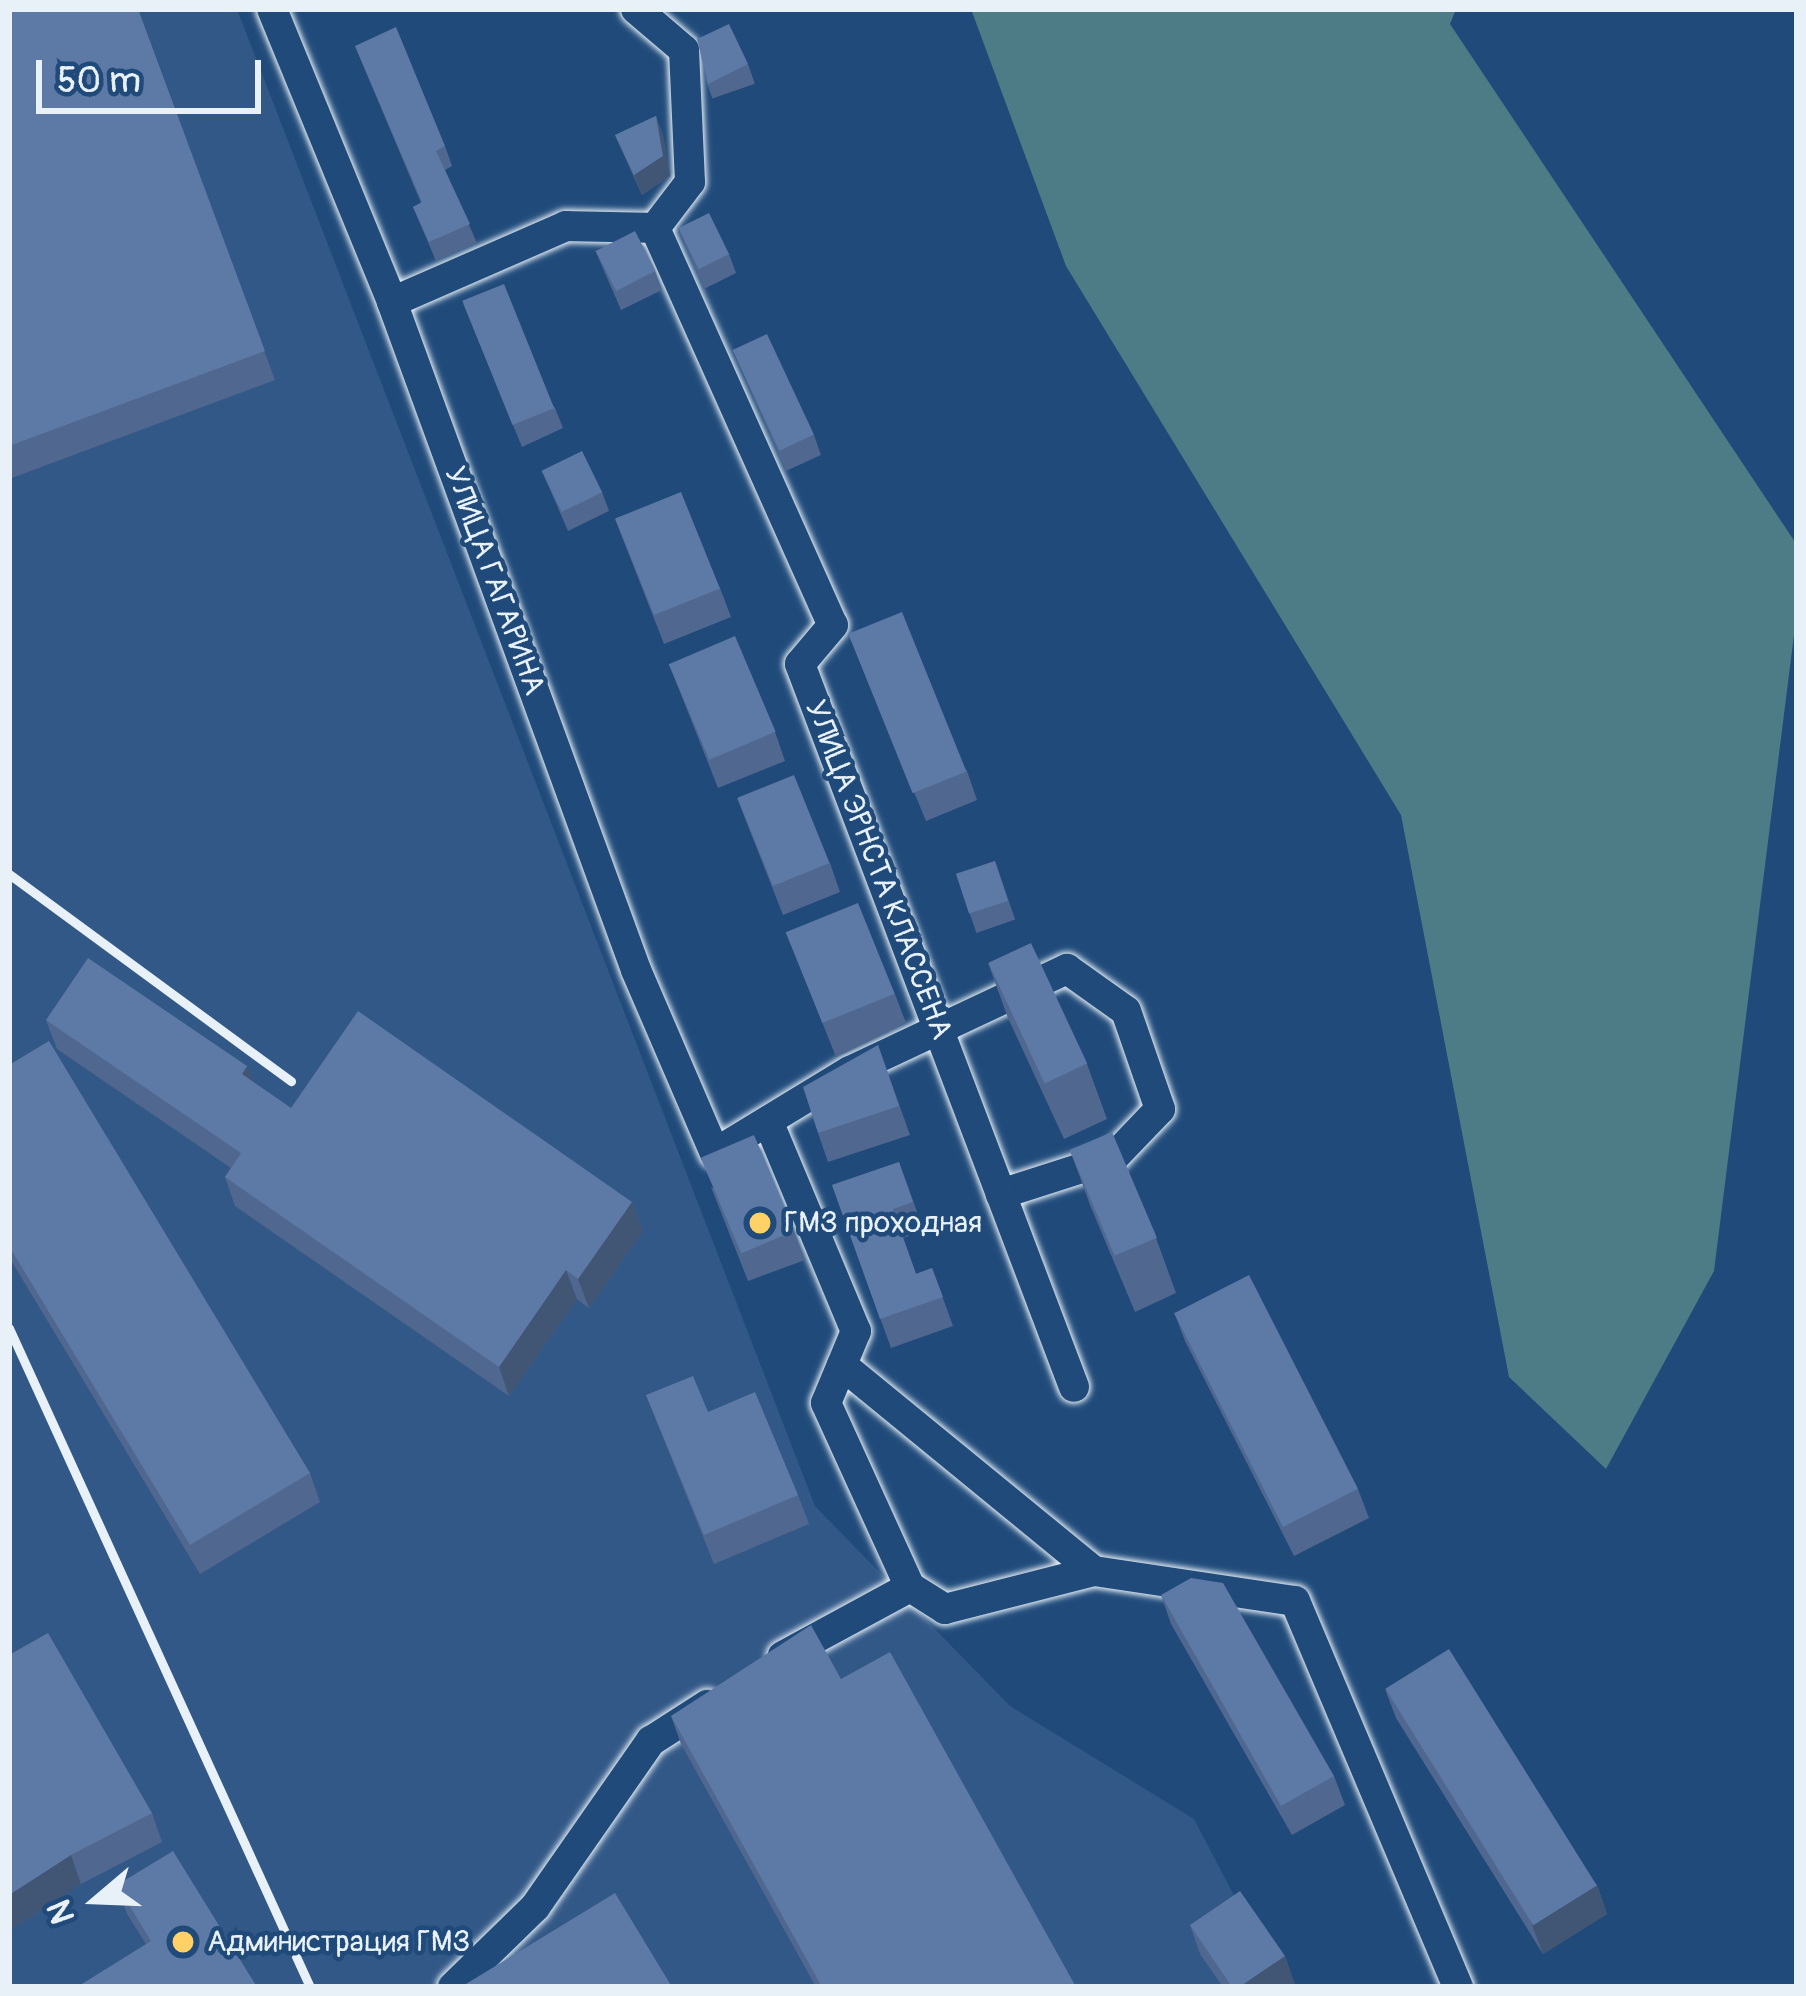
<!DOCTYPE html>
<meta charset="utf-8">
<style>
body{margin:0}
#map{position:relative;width:1806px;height:1996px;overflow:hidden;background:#1f4a7a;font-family:Pangolin,sans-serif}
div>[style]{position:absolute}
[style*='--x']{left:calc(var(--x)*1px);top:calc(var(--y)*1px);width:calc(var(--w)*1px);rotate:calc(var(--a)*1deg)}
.built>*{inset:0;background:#325887}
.green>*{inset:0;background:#4e7c86}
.roads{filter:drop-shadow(0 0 3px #e8f1f8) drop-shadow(0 0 3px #e8f1f8)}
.minor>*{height:30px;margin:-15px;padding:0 15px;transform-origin:15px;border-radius:15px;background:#1f4a7a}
.rail>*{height:9px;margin:-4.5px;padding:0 4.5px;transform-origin:4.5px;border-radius:4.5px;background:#e8f1f8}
.wall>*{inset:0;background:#50688f;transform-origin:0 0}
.shaded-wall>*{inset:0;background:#415574}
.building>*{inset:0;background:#5d79a6;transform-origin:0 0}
.dots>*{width:33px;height:33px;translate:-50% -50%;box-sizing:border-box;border:6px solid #1f4a7a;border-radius:50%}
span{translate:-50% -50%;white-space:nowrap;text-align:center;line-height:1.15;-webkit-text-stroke:9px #1f4a7a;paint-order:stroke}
.street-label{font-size:30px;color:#e8f1f8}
.poi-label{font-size:30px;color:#e8f1f8}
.left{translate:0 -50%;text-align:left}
.frame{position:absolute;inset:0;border:12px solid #e8f1f8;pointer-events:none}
.north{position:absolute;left:36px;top:1840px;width:120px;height:120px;-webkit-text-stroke:9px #1f4a7a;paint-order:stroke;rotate:251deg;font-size:33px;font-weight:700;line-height:48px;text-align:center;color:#e8f1f8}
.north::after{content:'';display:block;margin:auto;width:42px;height:54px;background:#e8f1f8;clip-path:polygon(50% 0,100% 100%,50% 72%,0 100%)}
.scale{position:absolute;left:36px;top:60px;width:225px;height:54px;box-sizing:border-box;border:6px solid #e8f1f8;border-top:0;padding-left:15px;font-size:36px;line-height:42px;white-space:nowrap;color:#e8f1f8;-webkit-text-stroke:9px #1f4a7a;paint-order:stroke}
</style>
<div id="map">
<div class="built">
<i style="clip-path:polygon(9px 9px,237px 9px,815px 1506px,1010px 1706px,1194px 1819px,1282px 1987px,9px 1987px)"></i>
</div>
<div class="green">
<i style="clip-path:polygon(971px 9px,1456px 9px,1450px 24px,1797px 545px,1797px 611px,1714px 1271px,1606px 1469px,1509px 1377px,1401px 815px,1066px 266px)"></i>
</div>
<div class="roads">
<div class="minor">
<i style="--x:272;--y:9;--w:317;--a:67.7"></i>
<i style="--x:392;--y:302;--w:711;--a:69.93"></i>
<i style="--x:636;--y:970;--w:199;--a:66.7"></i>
<i style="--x:715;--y:1153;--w:158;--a:-31.3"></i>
<i style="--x:850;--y:1071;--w:240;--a:-25.2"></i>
<i style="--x:1067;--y:969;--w:72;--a:35.4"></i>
<i style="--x:1126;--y:1011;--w:104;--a:70.9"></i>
<i style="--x:1160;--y:1109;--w:68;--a:133.8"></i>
<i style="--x:1113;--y:1158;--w:118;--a:162.2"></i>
<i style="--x:636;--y:9;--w:63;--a:40.5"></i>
<i style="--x:684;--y:50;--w:132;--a:87.4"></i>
<i style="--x:690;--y:182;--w:58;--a:127.3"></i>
<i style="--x:392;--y:302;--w:190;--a:-23.6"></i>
<i style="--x:566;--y:226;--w:89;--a:1.3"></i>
<i style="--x:655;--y:228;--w:435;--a:65.9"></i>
<i style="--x:833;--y:625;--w:51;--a:130.2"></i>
<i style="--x:800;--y:664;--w:773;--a:69.24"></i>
<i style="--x:768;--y:1121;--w:228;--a:67.3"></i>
<i style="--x:856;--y:1331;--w:78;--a:112.6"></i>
<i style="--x:826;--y:1403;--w:202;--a:65.5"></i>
<i style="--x:910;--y:1587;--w:145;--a:151.5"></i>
<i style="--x:842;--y:1365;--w:325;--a:39.3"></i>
<i style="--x:1094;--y:1571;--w:154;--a:165.7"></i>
<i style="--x:945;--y:1609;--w:41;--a:-147.8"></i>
<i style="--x:1094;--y:1571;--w:203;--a:8.5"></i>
<i style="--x:1295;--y:1601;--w:419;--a:67.1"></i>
<i style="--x:453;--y:1987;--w:115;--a:-44.3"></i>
<i style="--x:535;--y:1907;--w:203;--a:-55.1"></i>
<i style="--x:651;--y:1741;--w:67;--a:-32.7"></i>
</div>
</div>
<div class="rail">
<i style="--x:9;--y:874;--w:350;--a:36.3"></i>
<i style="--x:9;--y:1328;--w:724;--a:65.45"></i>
</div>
<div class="wall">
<i style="clip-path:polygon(9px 9px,138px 9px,275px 380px,9px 479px)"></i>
<i style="clip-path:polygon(355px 46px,445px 146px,452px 166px,445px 170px,477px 243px,436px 261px,413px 207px,421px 203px)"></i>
<i style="left:748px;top:64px;width:21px;height:45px;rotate:71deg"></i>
<i style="clip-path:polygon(656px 116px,663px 135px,670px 176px,642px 195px,615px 135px)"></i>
<i style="clip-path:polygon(678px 228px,729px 254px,736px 273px,704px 289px)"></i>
<i style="clip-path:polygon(595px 250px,655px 271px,662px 290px,621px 310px)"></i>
<i style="clip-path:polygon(463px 303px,555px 408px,563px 428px,522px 447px)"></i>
<i style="clip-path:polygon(733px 350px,814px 435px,821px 455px,786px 471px)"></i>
<i style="clip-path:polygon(542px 471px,602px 492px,609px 511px,568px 531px)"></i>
<i style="clip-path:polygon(615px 519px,720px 588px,731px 617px,664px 644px)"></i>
<i style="clip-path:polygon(849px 635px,967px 771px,977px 800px,926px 821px)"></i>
<i style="clip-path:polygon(669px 664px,775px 732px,785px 761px,718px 788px)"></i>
<i style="clip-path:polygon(737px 798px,830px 863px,840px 892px,783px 915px)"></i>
<i style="left:995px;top:861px;width:62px;height:41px;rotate:71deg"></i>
<i style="clip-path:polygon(786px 932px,895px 994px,906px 1023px,836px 1057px)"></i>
<i style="clip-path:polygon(988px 963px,1087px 1064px,1107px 1119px,1064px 1139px,1008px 1018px)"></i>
<i style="clip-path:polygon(46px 1020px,247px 1066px,253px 1082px,291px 1108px,632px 1202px,643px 1231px,589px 1308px,577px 1299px,509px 1396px,235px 1206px,225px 1177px,231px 1168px,57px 1049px)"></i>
<i style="clip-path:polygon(878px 1045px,910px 1135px,828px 1162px,818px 1133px)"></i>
<i style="clip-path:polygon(9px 1065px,310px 1473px,320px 1502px,200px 1574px,9px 1257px)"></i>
<i style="clip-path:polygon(1070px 1150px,1156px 1238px,1176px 1293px,1135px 1312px,1090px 1205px)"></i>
<i style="clip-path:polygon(899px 1162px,924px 1231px,903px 1238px,916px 1274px,932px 1268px,953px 1326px,891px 1348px,832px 1185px)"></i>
<i style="clip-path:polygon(711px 1187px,794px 1231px,805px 1260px,748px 1281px)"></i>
<i style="clip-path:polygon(1174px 1312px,1358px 1489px,1369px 1518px,1294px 1556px,1185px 1341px)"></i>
<i style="clip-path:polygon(646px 1395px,708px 1412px,798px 1495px,809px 1524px,714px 1564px)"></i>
<i style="clip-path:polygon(1161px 1595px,1334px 1776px,1345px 1805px,1292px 1835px,1171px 1624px)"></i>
<i style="clip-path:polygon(9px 1655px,152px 1813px,162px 1842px,81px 1884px,9px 1931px)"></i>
<i style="clip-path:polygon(841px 1679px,1076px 1987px,816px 1987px,681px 1744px,671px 1716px)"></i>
<i style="clip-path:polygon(1385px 1689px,1597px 1885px,1607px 1914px,1543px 1954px,1396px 1718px)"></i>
<i style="clip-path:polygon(117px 1885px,257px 1987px,146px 1944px,127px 1914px)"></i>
<i style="clip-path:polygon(1190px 1925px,1285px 1956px,1295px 1985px,1292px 1987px,1223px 1987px,1200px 1954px)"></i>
</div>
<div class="shaded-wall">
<i style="clip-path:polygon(656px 116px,663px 135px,670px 176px,642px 195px,634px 175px)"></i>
<i style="clip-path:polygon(247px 1066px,258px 1095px,242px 1074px)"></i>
<i style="clip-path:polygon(632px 1202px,643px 1231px,589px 1308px,578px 1279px)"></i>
<i style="clip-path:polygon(566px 1270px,577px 1299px,509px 1396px,499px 1367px)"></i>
<i style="clip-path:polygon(71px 1855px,81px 1884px,9px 1931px,9px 1895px)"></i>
<i style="clip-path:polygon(1597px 1885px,1607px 1914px,1543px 1954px,1532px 1925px)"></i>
<i style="clip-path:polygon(1285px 1956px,1295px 1985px,1292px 1987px,1239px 1987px)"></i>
</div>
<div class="building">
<i style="clip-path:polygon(9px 9px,138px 9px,265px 351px,9px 446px)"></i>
<i style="clip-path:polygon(729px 24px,748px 64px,708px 84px,697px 39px)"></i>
<i style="clip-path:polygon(396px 27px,445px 146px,436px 151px,470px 224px,429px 242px,413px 207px,422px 202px,355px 46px)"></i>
<i style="clip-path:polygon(656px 116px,663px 156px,634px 175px,615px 135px)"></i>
<i style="left:709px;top:213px;width:46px;height:34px;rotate:64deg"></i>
<i style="left:635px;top:231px;width:45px;height:44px;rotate:63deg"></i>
<i style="left:504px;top:284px;width:134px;height:45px;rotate:68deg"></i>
<i style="left:767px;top:334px;width:111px;height:38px;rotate:65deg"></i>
<i style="left:582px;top:451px;width:46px;height:45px;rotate:64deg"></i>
<i style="left:681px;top:492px;width:104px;height:71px;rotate:68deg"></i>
<i style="left:902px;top:612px;width:172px;height:58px;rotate:68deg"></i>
<i style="left:735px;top:636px;width:104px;height:72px;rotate:67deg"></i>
<i style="left:794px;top:775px;width:95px;height:61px;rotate:68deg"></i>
<i style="left:995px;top:861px;width:42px;height:41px;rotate:72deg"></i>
<i style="left:858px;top:903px;width:98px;height:78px;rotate:68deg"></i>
<i style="left:1031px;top:943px;width:133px;height:47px;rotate:65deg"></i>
<i style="clip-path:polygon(88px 958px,247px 1066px,242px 1074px,291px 1108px,358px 1011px,632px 1202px,578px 1279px,566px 1270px,499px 1367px,225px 1177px,241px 1153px,46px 1020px)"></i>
<i style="clip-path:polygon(49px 1041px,310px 1473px,190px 1545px,9px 1246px,9px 1065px)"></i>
<i style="clip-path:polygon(878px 1045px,899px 1106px,818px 1133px,803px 1087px)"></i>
<i style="left:1112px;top:1132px;width:115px;height:46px;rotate:67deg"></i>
<i style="left:754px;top:1135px;width:104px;height:58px;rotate:67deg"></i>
<i style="clip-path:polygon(899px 1162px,913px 1202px,893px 1209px,916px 1274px,932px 1268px,943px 1297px,880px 1319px,832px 1185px)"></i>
<i style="left:1249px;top:1275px;width:240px;height:84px;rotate:63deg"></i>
<i style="clip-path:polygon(693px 1376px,708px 1412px,755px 1392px,798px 1495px,704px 1535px,646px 1395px)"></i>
<i style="clip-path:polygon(1191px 1578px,1223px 1583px,1334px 1776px,1281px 1806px,1161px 1595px)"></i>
<i style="clip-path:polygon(811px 1625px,841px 1679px,890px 1652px,1076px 1987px,822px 1987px,671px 1716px)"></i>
<i style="clip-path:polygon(48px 1633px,152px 1813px,71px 1855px,9px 1895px,9px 1655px)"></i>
<i style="left:1449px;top:1649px;width:279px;height:75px;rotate:58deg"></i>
<i style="clip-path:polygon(173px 1851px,257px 1987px,77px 1987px,151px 1941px,117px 1885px)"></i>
<i style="clip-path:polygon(1240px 1891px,1285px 1956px,1239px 1987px,1232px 1987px,1190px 1925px)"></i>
<i style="clip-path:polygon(615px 1893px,672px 1987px,461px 1987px)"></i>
</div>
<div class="dots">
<i style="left:760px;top:1223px;background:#ffd166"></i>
<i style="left:183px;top:1942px;background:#ffd166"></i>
</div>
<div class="street-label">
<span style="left:494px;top:581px;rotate:70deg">УЛИЦА ГАГАРИНА</span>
<span style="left:878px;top:870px;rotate:69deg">УЛИЦА ЭРНСТА КЛАССЕНА</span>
</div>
<div class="poi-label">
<span class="left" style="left:784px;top:1223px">ГМЗ проходная</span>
<span class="left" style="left:207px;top:1942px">Администрация ГМЗ</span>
</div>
<div class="frame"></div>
<div class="north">N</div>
<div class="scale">50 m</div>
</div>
